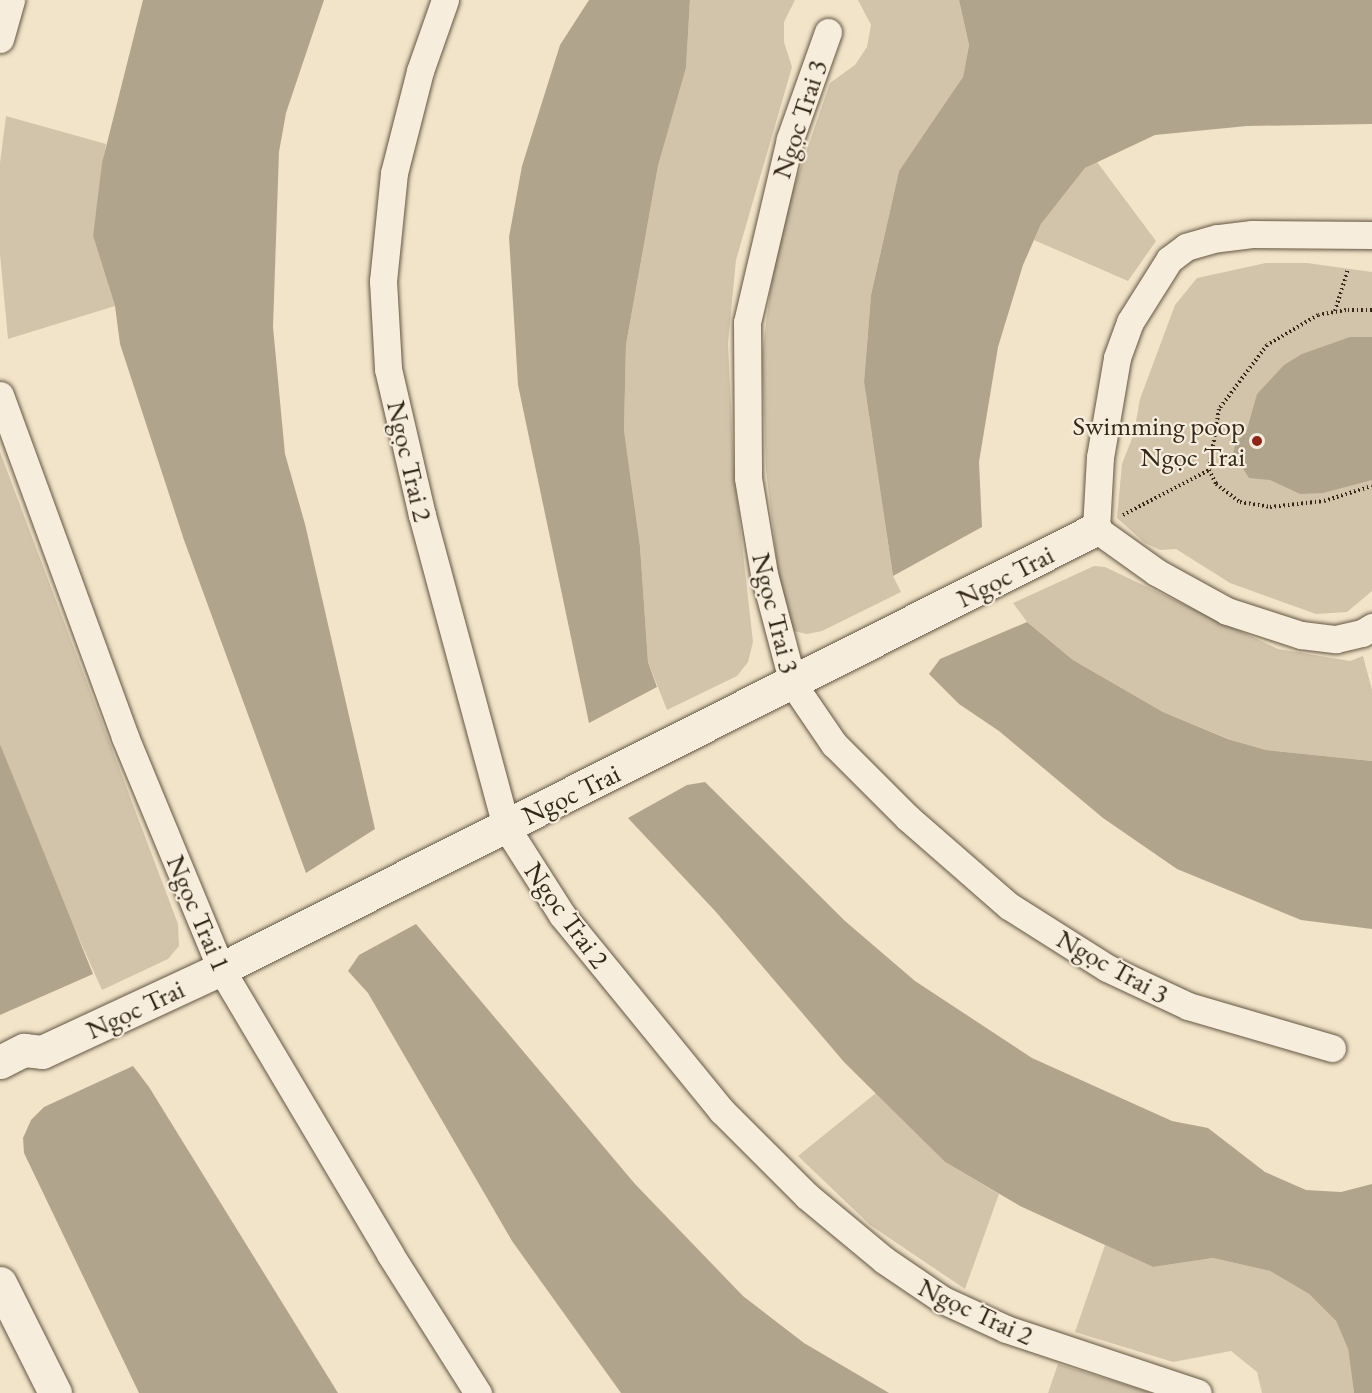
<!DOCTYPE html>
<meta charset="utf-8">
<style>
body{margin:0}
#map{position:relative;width:1372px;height:1393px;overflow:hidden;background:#f2e4c9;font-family:"EB Garamond",serif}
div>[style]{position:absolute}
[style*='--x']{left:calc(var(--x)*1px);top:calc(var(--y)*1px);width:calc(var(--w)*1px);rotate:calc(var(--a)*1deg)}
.green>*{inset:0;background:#d2c4ab}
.water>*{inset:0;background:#b1a48d}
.path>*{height:4px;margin-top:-2px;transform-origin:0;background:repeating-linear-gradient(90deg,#342818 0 1.5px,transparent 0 4.5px)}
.roads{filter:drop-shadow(0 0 2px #645744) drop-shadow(0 0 2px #645744)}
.minor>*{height:27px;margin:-13.5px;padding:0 13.5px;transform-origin:13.5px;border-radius:13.5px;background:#f7eddc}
.tertiary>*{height:33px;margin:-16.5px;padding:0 16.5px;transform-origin:16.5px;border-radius:16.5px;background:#f7eddc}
.secondary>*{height:33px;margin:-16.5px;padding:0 16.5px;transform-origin:16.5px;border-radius:16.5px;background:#f7eddc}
.dots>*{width:16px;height:16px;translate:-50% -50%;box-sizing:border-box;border:3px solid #f7eddc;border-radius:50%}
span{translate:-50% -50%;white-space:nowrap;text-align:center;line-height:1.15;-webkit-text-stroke:4.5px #f7eddc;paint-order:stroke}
.street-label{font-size:27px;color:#342818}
.poi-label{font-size:27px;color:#342818}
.right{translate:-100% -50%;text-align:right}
</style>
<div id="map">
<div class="green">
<i style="clip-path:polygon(690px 0,795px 0,784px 22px,784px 42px,792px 67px,736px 260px,728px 343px,734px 472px,753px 642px,748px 662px,737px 676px,667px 710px,648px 662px,640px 546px,624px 430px,626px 345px,658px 166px,686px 68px)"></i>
<i style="clip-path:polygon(858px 0,959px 0,969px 45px,963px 77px,952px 96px,899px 171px,871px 295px,864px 382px,893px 576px,901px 592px,822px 631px,807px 634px,794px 631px,784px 621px,766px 470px,762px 355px,774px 261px,786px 210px,830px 83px,855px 65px,867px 47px,871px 25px)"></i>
<i style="clip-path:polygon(6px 116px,106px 144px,93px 236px,115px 306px,8px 339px,0 254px,0 163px)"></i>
<i style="clip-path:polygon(1097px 162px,1156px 241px,1128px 281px,1034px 240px,1041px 224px,1085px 168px)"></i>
<i style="clip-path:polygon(1266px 263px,1307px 263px,1372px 272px,1372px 591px,1347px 612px,1316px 614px,1230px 583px,1176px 549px,1160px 550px,1145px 543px,1117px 518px,1122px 464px,1134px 433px,1140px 399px,1175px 305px,1197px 278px)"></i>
<i style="clip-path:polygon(0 452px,178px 924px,179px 946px,168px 959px,102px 990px,45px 862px,0 744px)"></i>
<i style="clip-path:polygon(1094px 566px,1105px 567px,1278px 649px,1350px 661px,1363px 656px,1372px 690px,1372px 761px,1266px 750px,1229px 739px,1163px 712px,1073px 660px,1027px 622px,1013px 603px)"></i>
<i style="clip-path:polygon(876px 1093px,945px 1162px,999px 1194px,965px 1289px,870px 1225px,798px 1156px)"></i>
<i style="clip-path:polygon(1105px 1245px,1153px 1267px,1213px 1258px,1270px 1271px,1309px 1294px,1336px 1321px,1348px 1349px,1354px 1393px,1262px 1393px,1257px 1372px,1231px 1351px,1173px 1362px,1075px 1332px)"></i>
<i style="clip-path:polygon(1058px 1364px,1152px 1393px,1048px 1393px)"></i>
</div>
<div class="water">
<i style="clip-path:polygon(143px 0,324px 0,286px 113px,279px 152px,273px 327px,285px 454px,305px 524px,375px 829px,306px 873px,184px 540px,120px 344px,115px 306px,93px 236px,102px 163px)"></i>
<i style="clip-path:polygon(589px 0,690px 0,686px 68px,658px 166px,626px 345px,624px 430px,640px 546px,648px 662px,657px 687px,589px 723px,518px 385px,509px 237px,522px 166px,560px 45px)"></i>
<i style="clip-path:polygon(959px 0,1372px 0,1372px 124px,1247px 126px,1155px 135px,1085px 168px,1041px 224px,1023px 265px,998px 347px,979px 462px,982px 527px,893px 576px,864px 382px,871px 295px,899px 171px,963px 77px,969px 45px)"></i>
<i style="clip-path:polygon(1350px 337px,1372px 337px,1372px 480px,1323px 493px,1300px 494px,1270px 480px,1249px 478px,1233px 453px,1236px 442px,1246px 433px,1257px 394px,1284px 365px,1302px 354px)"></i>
<i style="clip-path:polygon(1027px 622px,1073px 660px,1163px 712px,1228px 739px,1266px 750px,1372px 761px,1372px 929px,1301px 920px,1177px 869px,1103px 818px,999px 731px,959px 704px,929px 674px,940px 659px)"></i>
<i style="clip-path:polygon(0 744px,93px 974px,0 1015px)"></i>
<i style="clip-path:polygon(705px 782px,845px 921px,915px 981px,1032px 1058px,1172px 1121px,1208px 1128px,1265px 1172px,1306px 1190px,1341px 1192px,1372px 1184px,1372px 1393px,1354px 1393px,1348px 1349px,1336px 1321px,1309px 1294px,1270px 1271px,1213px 1258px,1153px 1267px,1020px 1206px,945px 1162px,844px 1062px,716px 912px,628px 818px,687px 785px)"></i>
<i style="clip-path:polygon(416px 924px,635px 1184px,743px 1296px,804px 1343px,889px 1393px,621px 1393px,512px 1241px,368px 993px,348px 971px,359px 955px)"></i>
<i style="clip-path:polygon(133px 1066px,149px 1087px,338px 1393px,139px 1393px,24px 1153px,23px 1138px,31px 1120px,44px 1107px)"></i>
</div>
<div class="path">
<i style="--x:1372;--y:310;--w:26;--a:180"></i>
<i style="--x:1346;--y:310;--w:28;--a:170"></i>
<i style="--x:1318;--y:315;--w:59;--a:149.5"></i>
<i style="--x:1267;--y:345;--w:80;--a:126.9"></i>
<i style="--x:1219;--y:409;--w:62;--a:99.3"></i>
<i style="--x:1209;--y:470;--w:16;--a:63"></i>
<i style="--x:1216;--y:484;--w:30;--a:37"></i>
<i style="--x:1240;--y:502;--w:30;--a:9"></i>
<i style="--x:1270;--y:507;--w:54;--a:-6.3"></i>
<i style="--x:1324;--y:501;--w:50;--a:-17.4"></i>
<i style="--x:1335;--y:311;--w:44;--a:-72.8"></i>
<i style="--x:1123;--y:515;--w:97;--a:-27.6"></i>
</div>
<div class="roads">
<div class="minor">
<i style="--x:445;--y:0;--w:75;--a:109.4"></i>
<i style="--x:420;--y:71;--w:105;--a:104.3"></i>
<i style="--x:394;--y:173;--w:109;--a:95.8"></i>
<i style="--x:383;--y:281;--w:88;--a:86.7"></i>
<i style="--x:388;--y:369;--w:150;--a:76.9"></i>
<i style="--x:422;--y:515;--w:323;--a:74.9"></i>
<i style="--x:506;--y:827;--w:104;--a:57.5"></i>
<i style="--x:562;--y:915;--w:253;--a:50.8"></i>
<i style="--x:722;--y:1111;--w:120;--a:45"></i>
<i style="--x:807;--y:1196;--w:100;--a:39.7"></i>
<i style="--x:884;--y:1260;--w:71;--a:34.1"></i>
<i style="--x:943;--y:1300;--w:69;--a:24.7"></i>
<i style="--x:1006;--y:1329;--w:202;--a:18.4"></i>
<i style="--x:828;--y:32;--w:114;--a:109.6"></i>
<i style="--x:790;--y:139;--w:188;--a:103.2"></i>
<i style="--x:747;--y:322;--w:156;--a:89.6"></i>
<i style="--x:748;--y:478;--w:97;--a:80.5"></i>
<i style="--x:764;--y:574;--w:114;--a:75.2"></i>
<i style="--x:793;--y:684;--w:73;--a:55.7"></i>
<i style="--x:834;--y:744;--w:105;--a:45"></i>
<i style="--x:908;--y:818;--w:134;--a:41.1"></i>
<i style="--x:1009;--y:906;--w:116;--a:32.3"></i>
<i style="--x:1107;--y:968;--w:89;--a:25.1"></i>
<i style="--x:1188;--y:1006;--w:150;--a:16.3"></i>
<i style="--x:0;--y:39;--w:41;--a:-74.2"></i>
<i style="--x:1372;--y:235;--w:120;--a:-179.5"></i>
<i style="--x:1252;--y:234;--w:35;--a:173"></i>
<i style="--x:1217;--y:238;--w:32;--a:164"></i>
<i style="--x:1186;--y:247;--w:21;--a:143"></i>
<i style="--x:1169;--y:260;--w:73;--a:122.2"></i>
<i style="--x:1130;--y:322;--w:38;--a:110"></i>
<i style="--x:1117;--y:358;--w:100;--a:99.7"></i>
<i style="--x:1100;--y:457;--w:72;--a:93.2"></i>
<i style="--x:1096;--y:529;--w:74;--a:35.6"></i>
<i style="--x:1156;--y:572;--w:81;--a:28.8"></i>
<i style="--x:1227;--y:611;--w:78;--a:18"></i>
<i style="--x:1301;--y:635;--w:35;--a:7"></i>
<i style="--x:1336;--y:639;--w:27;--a:-13"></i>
<i style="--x:1362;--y:633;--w:12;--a:-31"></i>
<i style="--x:0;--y:395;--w:364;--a:69.9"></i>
<i style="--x:125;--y:737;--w:251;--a:67.5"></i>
<i style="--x:221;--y:969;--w:331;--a:59.3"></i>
<i style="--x:390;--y:1254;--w:165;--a:57.7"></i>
</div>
<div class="tertiary">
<i style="--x:0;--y:1062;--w:27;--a:-27"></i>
<i style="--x:24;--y:1050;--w:18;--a:6"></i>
<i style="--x:42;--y:1052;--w:197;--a:-24.9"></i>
<i style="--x:221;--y:969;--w:979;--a:-26.7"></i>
</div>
<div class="secondary">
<i style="--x:0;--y:1283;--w:123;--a:63.4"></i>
</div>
</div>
<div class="dots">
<i style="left:1257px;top:441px;background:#8f2418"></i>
</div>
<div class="street-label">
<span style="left:799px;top:119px;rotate:-72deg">Ngọc Trai 3</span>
<span style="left:410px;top:461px;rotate:77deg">Ngọc Trai 2</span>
<span style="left:1005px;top:576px;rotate:-27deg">Ngọc Trai</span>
<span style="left:776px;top:613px;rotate:76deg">Ngọc Trai 3</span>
<span style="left:571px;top:794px;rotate:-26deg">Ngọc Trai</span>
<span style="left:199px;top:913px;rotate:67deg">Ngọc Trai 1</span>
<span style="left:567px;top:915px;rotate:54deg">Ngọc Trai 2</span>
<span style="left:1113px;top:966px;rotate:29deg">Ngọc Trai 3</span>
<span style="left:135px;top:1009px;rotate:-25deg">Ngọc Trai</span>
<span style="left:976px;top:1311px;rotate:25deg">Ngọc Trai 2</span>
</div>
<div class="poi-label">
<span class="right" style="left:1245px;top:441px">Swimming poop<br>Ngọc Trai</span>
</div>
</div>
